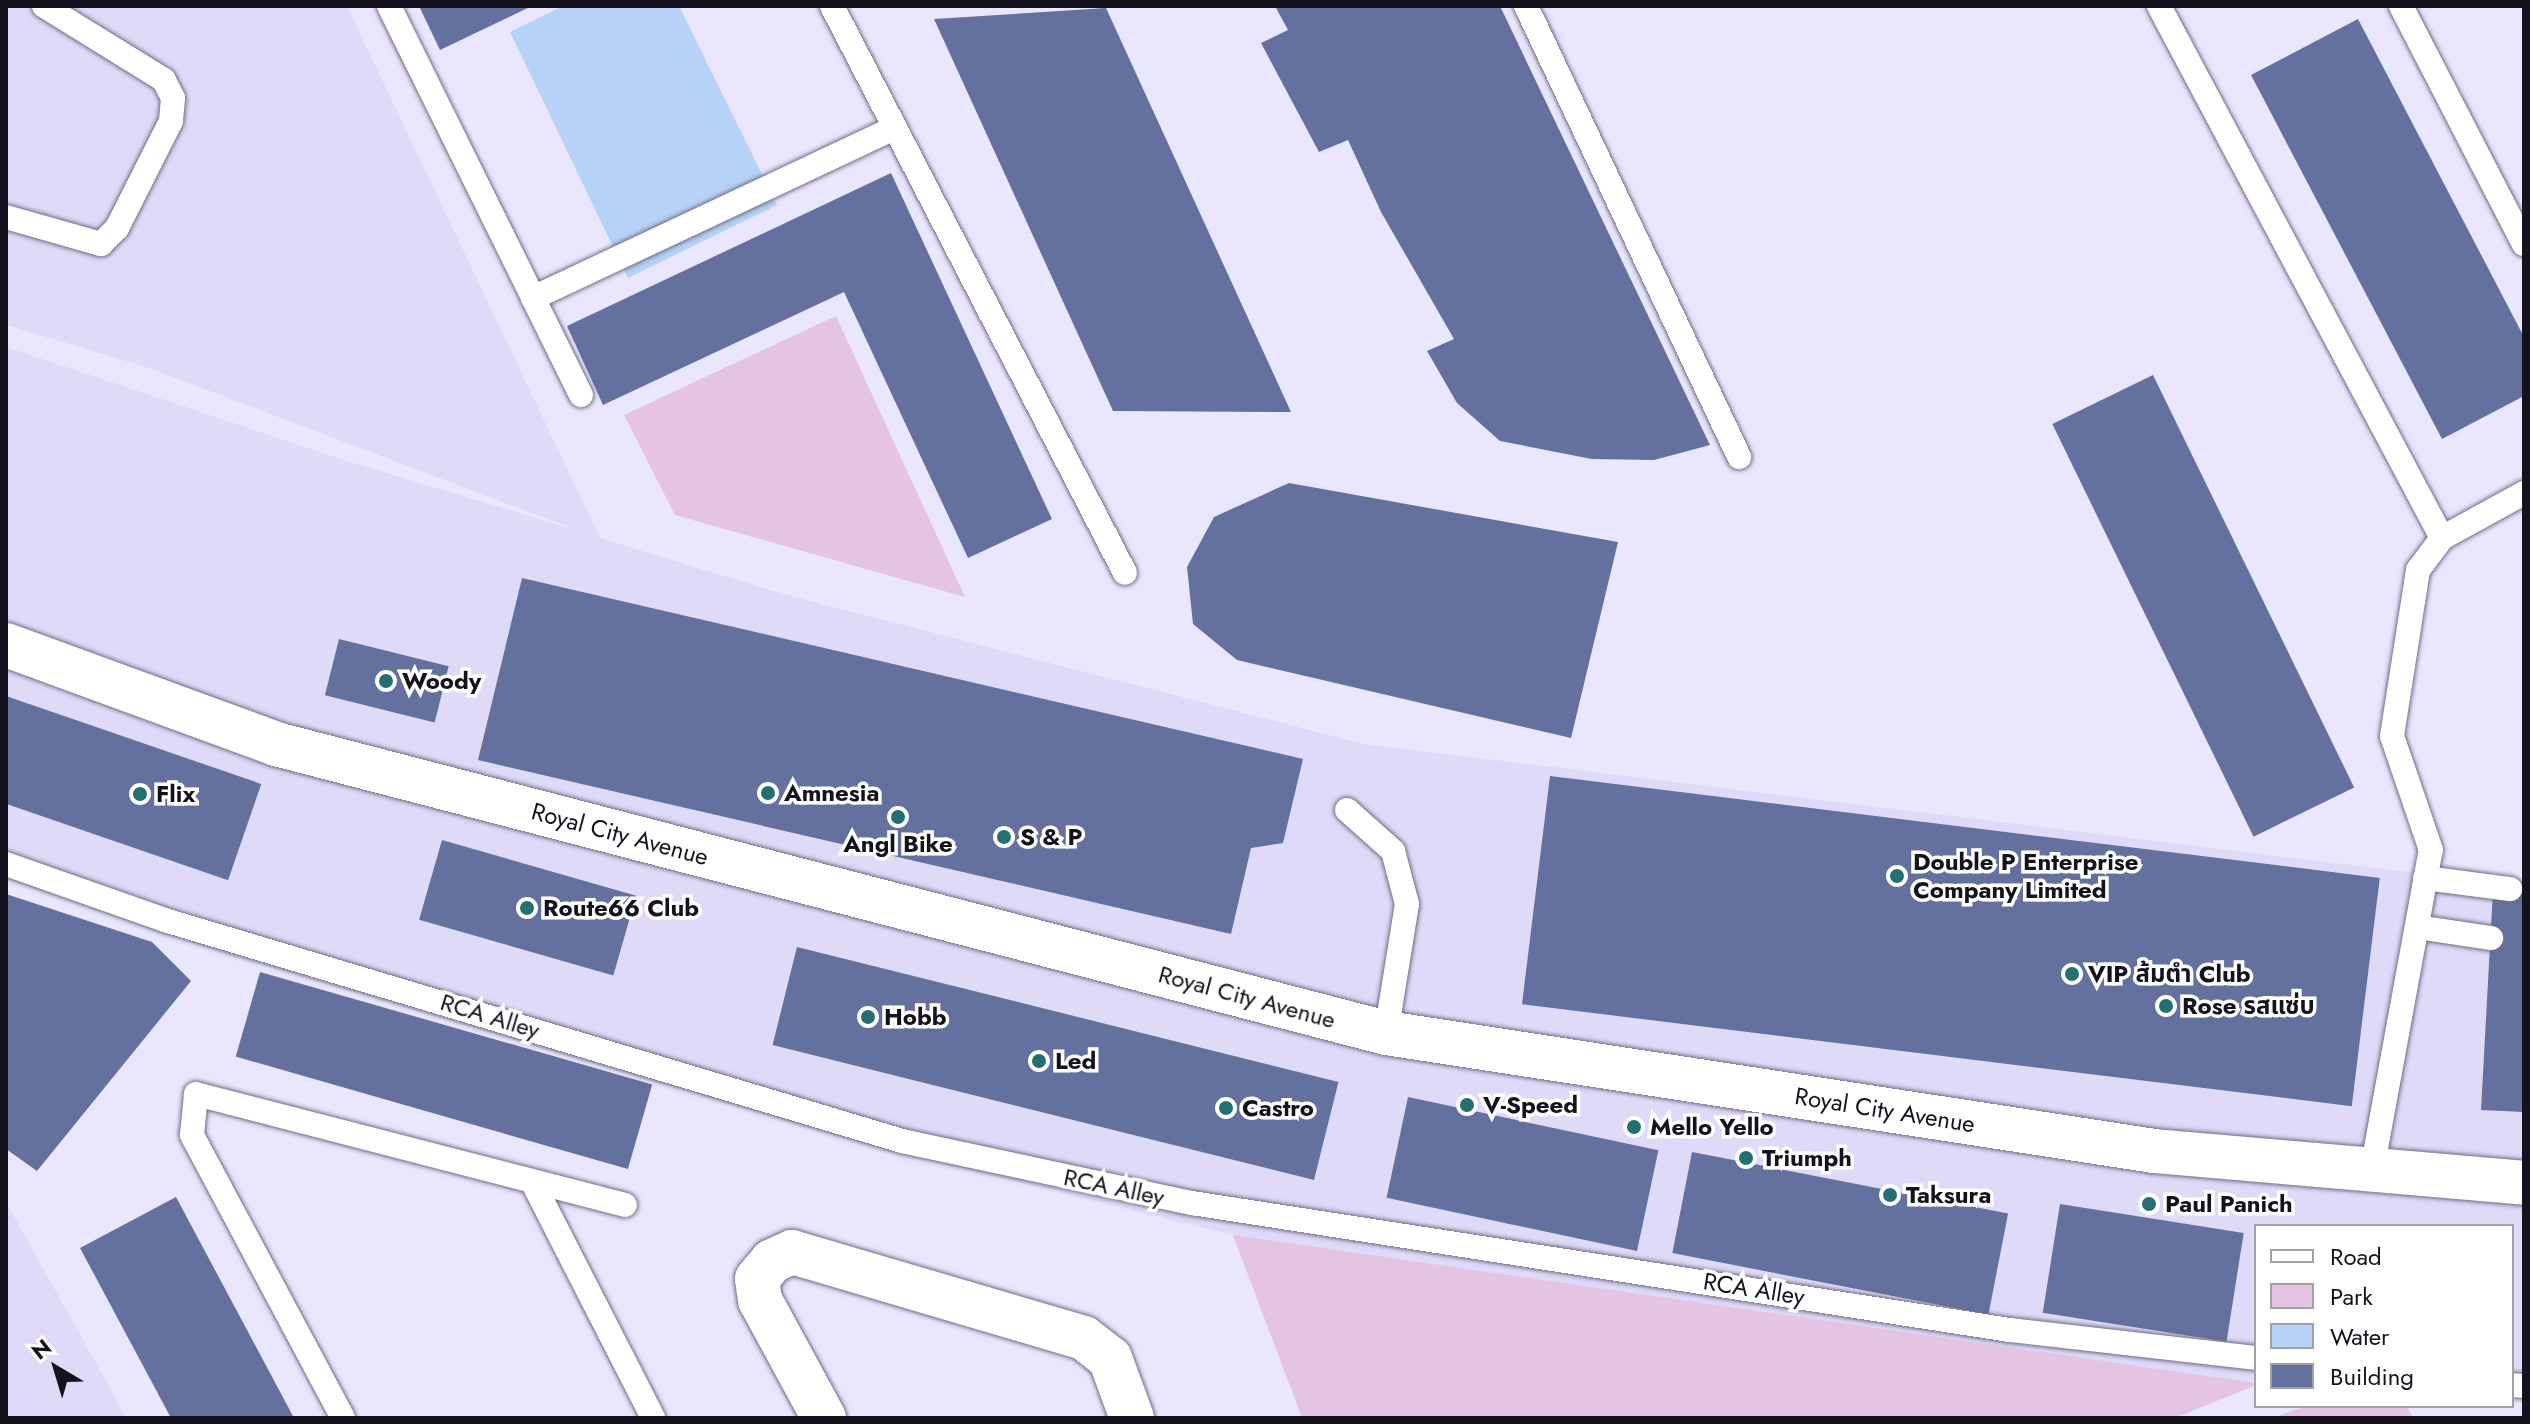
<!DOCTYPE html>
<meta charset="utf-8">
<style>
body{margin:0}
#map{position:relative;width:2530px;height:1424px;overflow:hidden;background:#e9e6fe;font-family:Jost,"Noto Sans Thai",sans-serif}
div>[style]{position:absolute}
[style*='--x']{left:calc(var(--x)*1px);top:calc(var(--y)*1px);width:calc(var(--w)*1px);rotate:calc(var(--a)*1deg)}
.built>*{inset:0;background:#dedaf8}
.green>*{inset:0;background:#e5c3e2}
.water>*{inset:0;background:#b6d2f6}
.building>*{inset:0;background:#64709e;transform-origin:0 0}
.roads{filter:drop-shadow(0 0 2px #706d87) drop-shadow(0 0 2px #706d87)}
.service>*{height:24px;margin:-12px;padding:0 12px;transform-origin:12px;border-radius:12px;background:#fff}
.minor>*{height:44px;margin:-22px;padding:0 22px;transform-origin:22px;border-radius:22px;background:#fff}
.dots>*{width:22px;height:22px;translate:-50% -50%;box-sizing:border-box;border:4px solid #fff;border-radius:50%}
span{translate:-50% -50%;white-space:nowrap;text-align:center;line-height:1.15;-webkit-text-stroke:7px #fff;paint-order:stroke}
.poi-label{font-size:24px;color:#14121c;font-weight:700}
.left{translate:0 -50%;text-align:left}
.street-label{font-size:24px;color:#14121c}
.frame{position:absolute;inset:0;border:8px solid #14121c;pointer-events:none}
.legend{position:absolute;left:2254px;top:1224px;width:260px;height:184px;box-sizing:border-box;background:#fff;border:2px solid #a1a0a4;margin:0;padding:10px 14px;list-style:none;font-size:24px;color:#14121c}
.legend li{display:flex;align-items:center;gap:16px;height:40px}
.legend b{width:40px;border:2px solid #a1a0a4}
.north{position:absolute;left:16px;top:1328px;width:80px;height:80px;-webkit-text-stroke:6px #fff;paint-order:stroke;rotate:322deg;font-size:22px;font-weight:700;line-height:32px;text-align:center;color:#14121c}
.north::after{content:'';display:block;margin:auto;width:28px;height:36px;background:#14121c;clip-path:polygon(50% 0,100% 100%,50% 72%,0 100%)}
</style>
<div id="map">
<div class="built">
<i style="clip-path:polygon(6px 6px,347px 6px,600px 538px,783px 594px,1364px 744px,2409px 872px,2524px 880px,2524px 1393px,2512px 1392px,2512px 1226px,2256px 1226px,2256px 1383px,1233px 1235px,879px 1148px,230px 956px,6px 879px,6px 347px,350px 462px,582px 532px,149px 368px,6px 325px)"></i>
<i style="clip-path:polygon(6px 1202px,111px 1390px,126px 1418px,6px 1418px)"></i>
</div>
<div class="green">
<i style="clip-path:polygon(836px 316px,965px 597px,675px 515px,624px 415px)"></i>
<i style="clip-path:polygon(1233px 1235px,2256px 1383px,2256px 1385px,2175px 1418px,1302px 1418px)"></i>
<i style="clip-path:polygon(2306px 1406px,2407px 1406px,2413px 1418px,2272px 1418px)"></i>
</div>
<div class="water">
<i style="clip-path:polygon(563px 6px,679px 6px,777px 205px,628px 278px,510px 32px)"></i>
</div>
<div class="building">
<i style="clip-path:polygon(419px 6px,532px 6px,440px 50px)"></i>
<i style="clip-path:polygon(1275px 6px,1500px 6px,1710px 445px,1654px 460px,1592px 459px,1500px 441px,1457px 403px,1427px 351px,1454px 339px,1381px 212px,1348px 140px,1319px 152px,1261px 43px,1288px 30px)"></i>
<i style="clip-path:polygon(1106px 8px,1291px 412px,1113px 411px,934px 19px)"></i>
<i style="clip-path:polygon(2358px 19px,2524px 337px,2524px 396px,2442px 439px,2251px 75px)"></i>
<i style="clip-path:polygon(891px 173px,1052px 519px,968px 558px,844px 292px,603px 405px,567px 326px)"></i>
<i style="left:2153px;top:375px;width:459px;height:112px;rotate:64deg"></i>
<i style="clip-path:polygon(1289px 483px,1618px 542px,1571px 738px,1237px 660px,1193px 624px,1187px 567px,1214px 517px)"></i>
<i style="clip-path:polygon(522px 578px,1303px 759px,1283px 843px,1251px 848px,1231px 934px,478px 760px)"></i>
<i style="left:339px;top:639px;width:113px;height:58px;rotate:14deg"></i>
<i style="left:6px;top:696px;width:270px;height:102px;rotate:19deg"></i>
<i style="left:1550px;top:776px;width:836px;height:230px;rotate:7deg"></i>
<i style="left:442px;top:840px;width:202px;height:83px;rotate:16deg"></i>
<i style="clip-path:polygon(2493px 891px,2524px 892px,2524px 1112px,2481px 1110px)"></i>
<i style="clip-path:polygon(6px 894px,152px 942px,191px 981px,37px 1171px,6px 1149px)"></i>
<i style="left:797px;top:947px;width:558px;height:101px;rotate:14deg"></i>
<i style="left:260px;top:972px;width:408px;height:88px;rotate:16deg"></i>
<i style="left:1408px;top:1097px;width:256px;height:103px;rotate:12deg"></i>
<i style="left:1692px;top:1152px;width:322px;height:103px;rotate:11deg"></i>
<i style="clip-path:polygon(176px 1197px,294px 1418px,171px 1418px,80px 1248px)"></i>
<i style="left:2060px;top:1204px;width:186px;height:110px;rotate:9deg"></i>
</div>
<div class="roads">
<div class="service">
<i style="--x:389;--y:6;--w:326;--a:63.7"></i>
<i style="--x:832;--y:6;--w:638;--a:62.67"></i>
<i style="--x:1526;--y:6;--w:499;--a:64.7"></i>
<i style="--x:2159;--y:6;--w:603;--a:61.99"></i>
<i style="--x:2401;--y:6;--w:268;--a:62.7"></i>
<i style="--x:6;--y:217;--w:99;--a:15.9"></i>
<i style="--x:101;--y:244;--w:23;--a:-45"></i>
<i style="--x:117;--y:228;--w:120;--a:-63.2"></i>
<i style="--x:171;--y:121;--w:23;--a:-85"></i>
<i style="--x:173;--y:98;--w:20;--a:-117"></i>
<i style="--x:164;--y:80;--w:141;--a:-148.3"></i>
<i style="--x:581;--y:395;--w:108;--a:-116.3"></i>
<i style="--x:533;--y:298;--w:400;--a:-25.2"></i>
<i style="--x:1347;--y:810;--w:62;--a:41.7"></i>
<i style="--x:1393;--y:851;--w:55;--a:75.2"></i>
<i style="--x:1407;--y:904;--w:131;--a:99.2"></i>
<i style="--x:6;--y:864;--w:172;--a:19.4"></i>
<i style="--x:168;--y:921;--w:766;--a:16.68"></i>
<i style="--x:902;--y:1141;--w:297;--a:12.1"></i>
<i style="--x:1192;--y:1203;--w:828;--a:8.83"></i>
<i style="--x:2010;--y:1330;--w:248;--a:6.5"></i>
<i style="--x:2425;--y:878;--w:86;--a:7.4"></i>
<i style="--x:2417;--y:927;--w:75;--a:8.5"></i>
<i style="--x:2372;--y:1170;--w:325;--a:-79.6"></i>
<i style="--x:2431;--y:850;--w:120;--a:-108.9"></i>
<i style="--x:2392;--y:736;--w:168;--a:-81.1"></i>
<i style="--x:2418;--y:570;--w:40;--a:-53"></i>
<i style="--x:2442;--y:538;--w:94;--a:-28.8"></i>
<i style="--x:534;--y:1185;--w:262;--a:62.9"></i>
<i style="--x:2512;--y:1385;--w:12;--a:5"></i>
<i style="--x:343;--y:1418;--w:321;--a:-118.1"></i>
<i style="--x:192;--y:1135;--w:41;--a:-84.4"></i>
<i style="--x:196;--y:1094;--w:443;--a:14.5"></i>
</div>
<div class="minor">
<i style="--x:6;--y:645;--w:288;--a:20.1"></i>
<i style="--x:276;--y:744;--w:1147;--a:14.59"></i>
<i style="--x:1386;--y:1033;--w:777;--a:8.73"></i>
<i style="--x:2154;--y:1151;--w:371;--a:4.9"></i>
<i style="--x:824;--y:1418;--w:134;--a:-118.5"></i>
<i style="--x:760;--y:1300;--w:21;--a:-98"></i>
<i style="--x:757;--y:1279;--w:23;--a:-50"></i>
<i style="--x:772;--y:1261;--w:22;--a:-24"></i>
<i style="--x:792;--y:1252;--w:304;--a:16.4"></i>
<i style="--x:1084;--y:1338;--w:33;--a:38"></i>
<i style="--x:1110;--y:1358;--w:64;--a:69.9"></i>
</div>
</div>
<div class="dots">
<i style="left:386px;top:681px;background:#236f71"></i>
<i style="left:768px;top:793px;background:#236f71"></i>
<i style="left:140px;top:794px;background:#236f71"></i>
<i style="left:898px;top:817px;background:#236f71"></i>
<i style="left:1004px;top:837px;background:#236f71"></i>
<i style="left:1897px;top:876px;background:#236f71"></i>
<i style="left:527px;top:908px;background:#236f71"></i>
<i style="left:2072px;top:974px;background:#236f71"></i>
<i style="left:2166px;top:1006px;background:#236f71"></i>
<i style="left:868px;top:1017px;background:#236f71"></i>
<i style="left:1039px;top:1061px;background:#236f71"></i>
<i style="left:1467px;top:1105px;background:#236f71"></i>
<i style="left:1226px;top:1108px;background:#236f71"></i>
<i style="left:1634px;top:1127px;background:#236f71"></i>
<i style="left:1746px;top:1158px;background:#236f71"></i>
<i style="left:1890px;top:1195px;background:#236f71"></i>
<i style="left:2149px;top:1204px;background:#236f71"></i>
</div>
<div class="poi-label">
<span class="left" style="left:402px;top:681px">Woody</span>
<span class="left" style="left:784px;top:793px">Amnesia</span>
<span class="left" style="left:156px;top:794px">Flix</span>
<span class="left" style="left:1020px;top:837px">S &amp; P</span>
<span style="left:898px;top:844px">Angl Bike</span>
<span class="left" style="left:1913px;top:876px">Double P Enterprise<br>Company Limited</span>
<span class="left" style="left:543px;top:908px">Route66 Club</span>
<span class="left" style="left:2088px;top:974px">VIP ส้มตำ Club</span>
<span class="left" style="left:2182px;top:1006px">Rose รสแซ่บ</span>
<span class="left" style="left:884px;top:1017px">Hobb</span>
<span class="left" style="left:1055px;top:1061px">Led</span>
<span class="left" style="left:1483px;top:1105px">V-Speed</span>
<span class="left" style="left:1242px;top:1108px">Castro</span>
<span class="left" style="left:1650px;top:1127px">Mello Yello</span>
<span class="left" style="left:1762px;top:1158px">Triumph</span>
<span class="left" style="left:1906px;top:1195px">Taksura</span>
<span class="left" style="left:2165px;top:1204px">Paul Panich</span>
</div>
<div class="street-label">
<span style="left:620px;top:834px;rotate:15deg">Royal City Avenue</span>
<span style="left:1247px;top:997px;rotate:15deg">Royal City Avenue</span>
<span style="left:490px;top:1016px;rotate:17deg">RCA Alley</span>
<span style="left:1885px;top:1110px;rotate:9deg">Royal City Avenue</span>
<span style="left:1114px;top:1187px;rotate:12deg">RCA Alley</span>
<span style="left:1754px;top:1289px;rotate:9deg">RCA Alley</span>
</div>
<div class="frame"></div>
<ul class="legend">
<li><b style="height:10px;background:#fff"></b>Road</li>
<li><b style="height:22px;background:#e5c3e2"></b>Park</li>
<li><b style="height:22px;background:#b6d2f6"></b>Water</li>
<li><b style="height:22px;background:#64709e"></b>Building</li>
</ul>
<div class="north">N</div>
</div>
